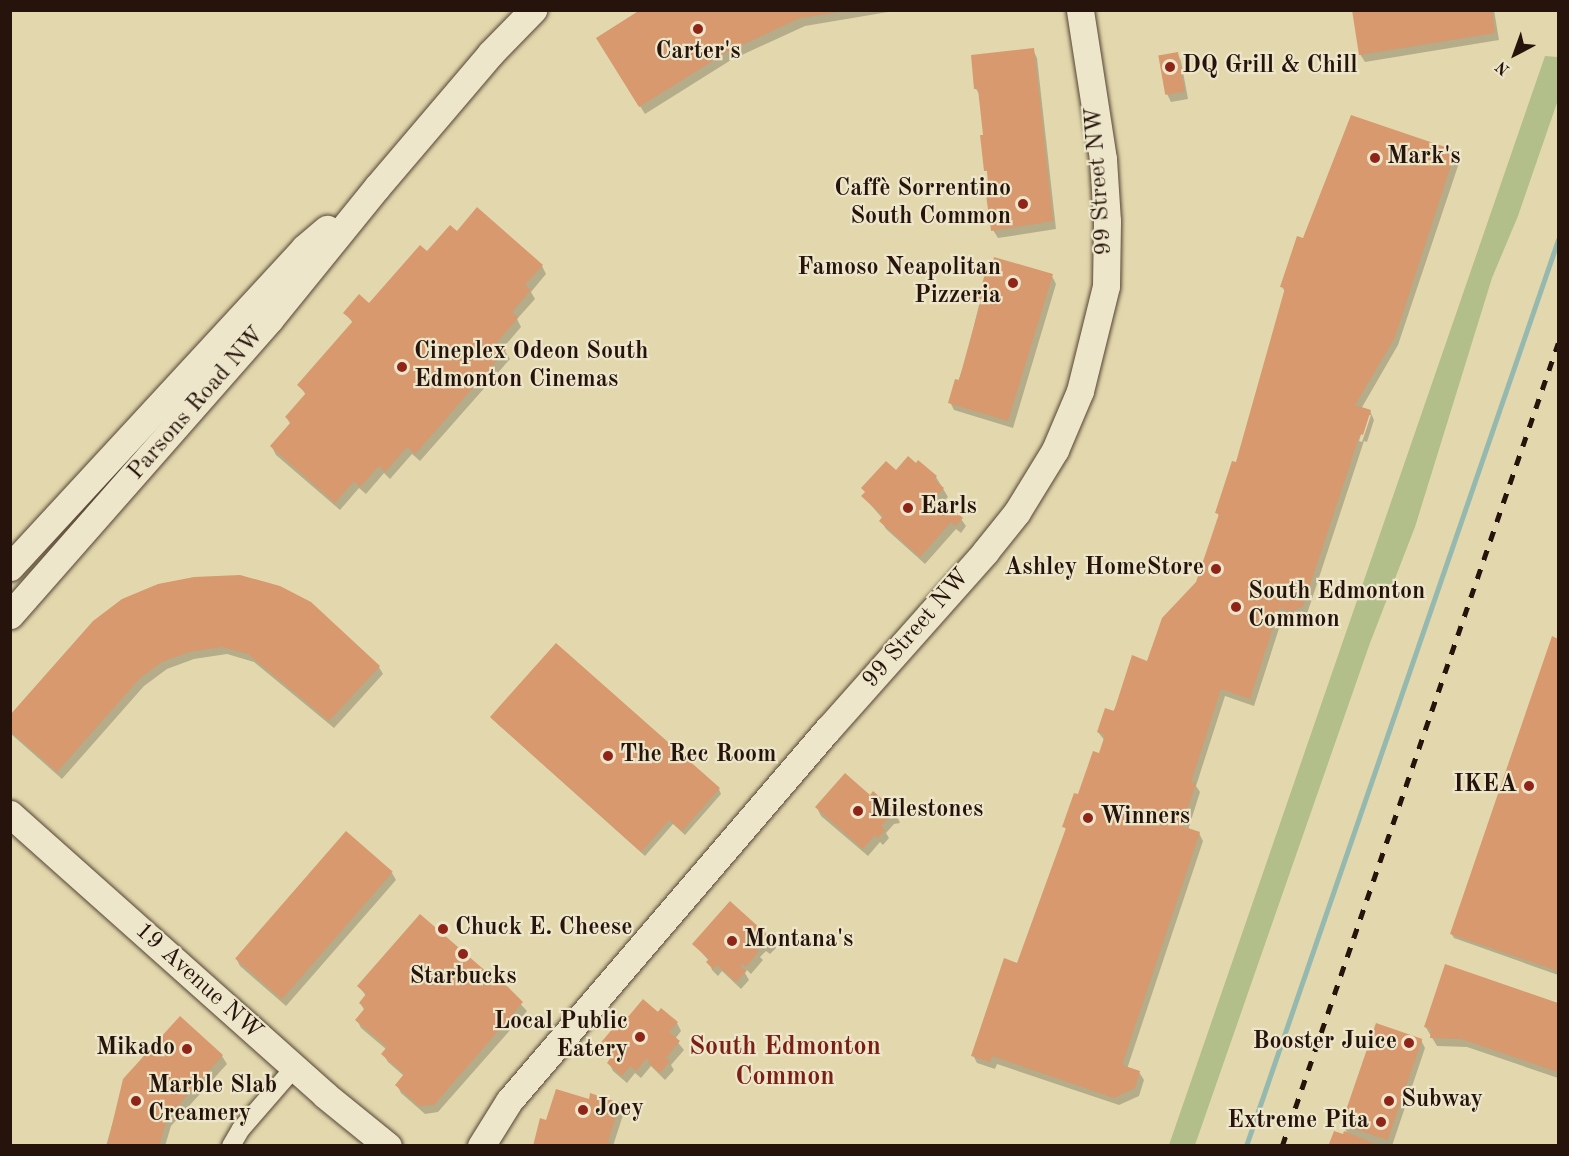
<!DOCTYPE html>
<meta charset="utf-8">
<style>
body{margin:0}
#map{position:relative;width:1569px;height:1156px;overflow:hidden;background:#e3d8ad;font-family:"Old Standard TT",serif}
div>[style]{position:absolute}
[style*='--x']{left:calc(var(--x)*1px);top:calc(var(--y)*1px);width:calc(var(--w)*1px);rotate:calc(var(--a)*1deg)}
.green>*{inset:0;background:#b2bf8b}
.shadow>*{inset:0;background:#0003}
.stream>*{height:4.5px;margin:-2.25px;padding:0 2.25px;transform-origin:2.25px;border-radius:2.25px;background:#96b9af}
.building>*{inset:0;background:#d7996d;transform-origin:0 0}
.roads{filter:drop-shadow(0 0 2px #554434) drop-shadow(0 0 2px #554434)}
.street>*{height:18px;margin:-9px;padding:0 9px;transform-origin:9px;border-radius:9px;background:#ede6ca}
.secondary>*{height:27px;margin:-13.5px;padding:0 13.5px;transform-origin:13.5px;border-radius:13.5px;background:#ede6ca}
.rail>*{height:4.5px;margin-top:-2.25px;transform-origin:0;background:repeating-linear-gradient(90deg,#26130b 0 10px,transparent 0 20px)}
.dots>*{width:16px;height:16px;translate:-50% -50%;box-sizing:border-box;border:3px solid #ede6ca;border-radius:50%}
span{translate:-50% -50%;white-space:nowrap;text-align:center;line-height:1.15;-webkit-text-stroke:4.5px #ede6ca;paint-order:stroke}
.poi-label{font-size:24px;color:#26130b;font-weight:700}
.left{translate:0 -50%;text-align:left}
.right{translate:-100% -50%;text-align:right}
.street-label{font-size:24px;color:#26130b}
.neighbourhood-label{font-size:26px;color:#7a1f14;font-weight:700}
.frame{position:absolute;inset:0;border:12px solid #26130b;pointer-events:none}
.north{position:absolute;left:1485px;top:24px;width:60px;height:60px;-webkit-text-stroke:4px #ede6ca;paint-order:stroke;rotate:221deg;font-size:16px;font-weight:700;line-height:24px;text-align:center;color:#26130b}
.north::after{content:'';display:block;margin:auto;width:21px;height:27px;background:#26130b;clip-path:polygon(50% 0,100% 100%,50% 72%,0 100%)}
</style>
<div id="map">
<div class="green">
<i style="clip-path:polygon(1545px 56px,1558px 57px,1558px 100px,1518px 216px,1492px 278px,1415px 527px,1370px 643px,1195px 1145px,1169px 1145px)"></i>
</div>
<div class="shadow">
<i style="clip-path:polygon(643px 10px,900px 10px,805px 26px,731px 60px,645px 114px,598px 39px)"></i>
<i style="clip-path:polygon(1353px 10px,1494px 10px,1499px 40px,1365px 62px,1360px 54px)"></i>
<i style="clip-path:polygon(1033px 50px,1037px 58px,1056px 229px,998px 238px,993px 230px,980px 95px,976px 89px)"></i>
<i style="clip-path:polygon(1177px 53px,1181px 61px,1188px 99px,1171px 102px,1167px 94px)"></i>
<i style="clip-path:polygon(evenodd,1450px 150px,1458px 166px,1398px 345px,1361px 409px,1370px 411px,1374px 420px,1367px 442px,1364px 441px,1307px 614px,1297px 619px,1283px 616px,1254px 706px,1225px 696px,1196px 786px,1200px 792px,1188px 830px,1199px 833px,1203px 841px,1127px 1069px,1139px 1072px,1144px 1080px,1139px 1096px,1119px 1105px,997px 1064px,995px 1069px,977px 1063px,973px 1055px,1018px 965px,1067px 831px,1064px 826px,1100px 755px,1105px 741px,1098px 732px,1148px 663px,1197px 582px,1220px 517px,1217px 513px,1237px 464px,1286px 293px,1282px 287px,1303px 240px,1450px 150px,1367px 415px,1371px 415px,1362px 442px,1359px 441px,1367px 415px)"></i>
<i style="clip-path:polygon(457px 233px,542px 266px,546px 274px,531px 292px,535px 299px,517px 319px,521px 327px,503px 348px,510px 359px,420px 461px,412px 454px,390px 479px,384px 473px,366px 494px,359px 488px,340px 510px,276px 455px,272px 447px,291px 425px,286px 417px,306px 395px,299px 385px,353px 323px,345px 313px,369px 305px,428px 253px)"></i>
<i style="clip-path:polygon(987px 272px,1052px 276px,1056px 284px,1013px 428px,954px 410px,950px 402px,965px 363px)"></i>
<i style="clip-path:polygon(896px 472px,936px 477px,948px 497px,938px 507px,944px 513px,961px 519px,966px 526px,961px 533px,956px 529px,925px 564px,886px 529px,881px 521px,883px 519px,863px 496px)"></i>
<i style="clip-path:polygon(280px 588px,379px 667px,383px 674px,334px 728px,254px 662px,227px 654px,194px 659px,167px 669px,144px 686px,62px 779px,10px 733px,10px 717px)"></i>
<i style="clip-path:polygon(1552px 638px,1558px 640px,1558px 975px,1454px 938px,1451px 933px)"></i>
<i style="clip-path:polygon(491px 718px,719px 789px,721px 794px,685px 835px,673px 824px,645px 856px)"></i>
<i style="clip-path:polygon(870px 797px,894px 808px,900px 823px,894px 824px,886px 833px,889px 838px,883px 845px,880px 842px,868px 856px,821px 816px,817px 808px)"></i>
<i style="clip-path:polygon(392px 873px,396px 880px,286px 1006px,240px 966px,236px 958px)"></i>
<i style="clip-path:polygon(771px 940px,776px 948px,770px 954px,766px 951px,760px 957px,763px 960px,751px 974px,747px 970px,745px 973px,749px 980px,741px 989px,722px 971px,718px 976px,712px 970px,709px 961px,694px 944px)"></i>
<i style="clip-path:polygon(1446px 966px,1558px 1004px,1558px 1078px,1467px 1047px,1437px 1046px,1425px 1026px)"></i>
<i style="clip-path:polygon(492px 973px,527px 1011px,438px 1112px,425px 1114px,401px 1093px,397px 1085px,404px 1076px,388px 1062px,383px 1054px,387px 1050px,361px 1028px,357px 1020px,365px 1011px,360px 1003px,366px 996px,359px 986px,489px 976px)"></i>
<i style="clip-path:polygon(661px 1010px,677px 1023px,681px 1031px,675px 1039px,684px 1050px,671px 1065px,674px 1070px,665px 1080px,651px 1066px,641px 1078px,635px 1073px,627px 1083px,613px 1071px,609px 1063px,611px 1060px,600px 1046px,617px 1032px)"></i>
<i style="clip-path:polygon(1421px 1040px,1425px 1048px,1392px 1146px,1332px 1146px,1348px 1134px,1342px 1124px)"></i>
<i style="clip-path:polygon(222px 1056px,227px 1064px,171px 1126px,165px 1146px,106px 1146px,125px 1080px)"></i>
<i style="clip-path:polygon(589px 1101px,619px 1104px,624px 1112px,613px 1146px,547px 1122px)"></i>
</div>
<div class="stream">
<i style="--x:1246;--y:1146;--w:958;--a:-71"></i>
</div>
<div class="building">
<i style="clip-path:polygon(640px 10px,839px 10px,840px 12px,800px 18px,727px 52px,639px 107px,596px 38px)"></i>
<i style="clip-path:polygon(1352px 10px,1492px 10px,1495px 33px,1359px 55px)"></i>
<i style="clip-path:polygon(1034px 48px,1053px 221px,991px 231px,986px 195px,989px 194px,987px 171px,984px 171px,980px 135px,983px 135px,978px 89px,974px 89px,971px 55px)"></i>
<i style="left:1178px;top:52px;width:40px;height:20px;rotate:80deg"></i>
<i style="clip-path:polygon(1351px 115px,1451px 149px,1454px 156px,1395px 337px,1355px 405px,1371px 410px,1363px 435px,1360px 434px,1303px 606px,1292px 612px,1279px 608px,1250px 699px,1221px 689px,1191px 782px,1196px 783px,1182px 826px,1200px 832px,1122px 1065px,1140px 1071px,1135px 1088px,1114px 1098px,992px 1056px,990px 1062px,971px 1056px,1004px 958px,1017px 963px,1066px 828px,1062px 827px,1074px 793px,1078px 794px,1093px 751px,1099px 753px,1105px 735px,1097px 732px,1105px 708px,1114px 711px,1132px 655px,1147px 661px,1162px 618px,1196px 582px,1219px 514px,1215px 513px,1232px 461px,1236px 462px,1285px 288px,1280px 287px,1297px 236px,1303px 238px)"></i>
<i style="clip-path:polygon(477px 207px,543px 265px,525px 285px,531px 290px,512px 312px,518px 318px,497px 342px,506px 350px,415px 454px,407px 447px,385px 472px,379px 466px,360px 487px,354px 481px,335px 503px,270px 446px,291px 422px,285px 417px,306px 393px,297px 385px,353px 321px,343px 313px,359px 294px,369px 303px,420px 245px,427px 251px,450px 225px,457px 231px)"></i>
<i style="clip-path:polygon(994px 257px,1053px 274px,1008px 421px,948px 403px,955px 379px,959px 380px,981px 300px,978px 299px,986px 270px,990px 271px)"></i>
<i style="clip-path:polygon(908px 456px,916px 463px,918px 460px,937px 476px,934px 479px,944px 488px,933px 500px,944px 511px,949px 505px,963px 518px,955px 526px,951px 522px,920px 557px,879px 521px,883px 516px,861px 496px,865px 492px,861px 488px,886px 461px,896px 470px)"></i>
<i style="clip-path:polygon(240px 575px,280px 586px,311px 602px,380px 666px,329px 721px,248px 654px,222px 647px,189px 652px,162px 662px,140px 678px,57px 772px,10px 731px,10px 715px,93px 621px,122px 599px,158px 584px,194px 577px)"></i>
<i style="clip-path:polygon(1552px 636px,1558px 639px,1558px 971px,1450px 934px)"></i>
<i style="clip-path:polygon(556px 643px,720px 788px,682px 831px,669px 820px,641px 852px,490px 717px)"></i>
<i style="clip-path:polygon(845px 773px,870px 795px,873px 791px,891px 807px,895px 806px,896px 815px,890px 816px,881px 826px,885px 830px,878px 838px,875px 835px,863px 849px,815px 807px)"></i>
<i style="left:346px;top:831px;width:62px;height:169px;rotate:41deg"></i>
<i style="clip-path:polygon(730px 901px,772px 939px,765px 947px,761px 944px,756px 949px,759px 951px,746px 967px,742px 963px,740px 966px,746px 971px,736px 982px,717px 965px,713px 969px,706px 962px,709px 959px,692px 944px)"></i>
<i style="clip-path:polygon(420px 914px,489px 974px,492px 971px,523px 1002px,434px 1105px,419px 1106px,395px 1085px,404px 1074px,381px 1054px,387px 1047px,355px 1020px,365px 1008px,359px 1003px,366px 994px,357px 986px)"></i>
<i style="clip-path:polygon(1445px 964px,1558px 1003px,1558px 1072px,1461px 1039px,1430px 1038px,1431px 1029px,1424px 1027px)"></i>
<i style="clip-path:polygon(643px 999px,658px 1012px,661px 1008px,678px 1022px,669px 1032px,680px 1041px,666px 1058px,670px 1061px,660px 1073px,648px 1063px,650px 1061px,647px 1058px,636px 1071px,630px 1066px,622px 1076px,607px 1063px,611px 1057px,598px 1046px,614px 1027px,617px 1030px)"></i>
<i style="clip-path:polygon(180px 1016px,223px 1055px,167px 1118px,159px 1146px,107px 1146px,123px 1079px)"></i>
<i style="left:1376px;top:1023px;width:49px;height:107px;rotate:19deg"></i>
<i style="clip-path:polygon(556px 1089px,589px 1099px,590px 1093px,620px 1103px,608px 1142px,617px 1146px,533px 1146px,540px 1118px,546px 1120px)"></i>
<i style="clip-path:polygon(1334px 1131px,1343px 1134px,1344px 1131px,1380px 1146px,1333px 1146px,1329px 1144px)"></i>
</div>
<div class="roads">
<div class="street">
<i style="--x:231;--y:1146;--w:20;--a:-60"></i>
<i style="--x:241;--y:1129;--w:81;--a:-49"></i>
</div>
<div class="secondary">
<i style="--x:10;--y:567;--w:434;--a:-47.3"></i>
<i style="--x:304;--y:248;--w:30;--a:-40"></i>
<i style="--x:10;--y:615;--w:394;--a:-48.7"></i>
<i style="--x:270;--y:319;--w:170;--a:-51"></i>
<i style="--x:377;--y:187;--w:175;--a:-49.6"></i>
<i style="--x:490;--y:54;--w:62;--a:-45.7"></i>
<i style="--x:10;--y:814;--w:422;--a:41.7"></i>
<i style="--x:325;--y:1095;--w:81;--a:39"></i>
<i style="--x:481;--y:1146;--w:53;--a:-58.1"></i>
<i style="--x:509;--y:1101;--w:491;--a:-49.4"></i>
<i style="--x:829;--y:728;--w:235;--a:-48.4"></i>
<i style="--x:985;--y:552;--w:51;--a:-51.3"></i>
<i style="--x:1017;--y:512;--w:73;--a:-58.5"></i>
<i style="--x:1055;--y:450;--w:64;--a:-67"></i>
<i style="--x:1080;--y:391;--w:108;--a:-76.1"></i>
<i style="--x:1106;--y:286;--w:65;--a:-89.1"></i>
<i style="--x:1107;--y:221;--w:62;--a:-93.7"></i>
<i style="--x:1103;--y:159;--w:151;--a:-98.8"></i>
</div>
</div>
<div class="rail">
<i style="--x:1282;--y:1146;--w:849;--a:-71.03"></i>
</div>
<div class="dots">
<i style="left:698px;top:29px;background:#8f2418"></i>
<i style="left:1170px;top:67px;background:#8f2418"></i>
<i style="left:1375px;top:158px;background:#8f2418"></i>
<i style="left:1023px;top:204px;background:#8f2418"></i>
<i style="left:1013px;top:283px;background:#8f2418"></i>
<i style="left:402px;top:367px;background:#8f2418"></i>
<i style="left:908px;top:508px;background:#8f2418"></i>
<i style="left:1216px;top:569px;background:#8f2418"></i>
<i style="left:1236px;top:607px;background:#8f2418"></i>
<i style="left:608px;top:756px;background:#8f2418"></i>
<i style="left:1529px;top:786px;background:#8f2418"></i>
<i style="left:858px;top:811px;background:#8f2418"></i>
<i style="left:1088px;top:818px;background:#8f2418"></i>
<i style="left:443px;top:929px;background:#8f2418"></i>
<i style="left:732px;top:941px;background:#8f2418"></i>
<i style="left:463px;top:954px;background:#8f2418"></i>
<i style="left:640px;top:1037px;background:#8f2418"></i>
<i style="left:1409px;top:1043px;background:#8f2418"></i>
<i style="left:187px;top:1049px;background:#8f2418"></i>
<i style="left:136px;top:1101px;background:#8f2418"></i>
<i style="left:1389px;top:1101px;background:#8f2418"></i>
<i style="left:583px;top:1110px;background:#8f2418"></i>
<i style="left:1381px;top:1122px;background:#8f2418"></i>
</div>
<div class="poi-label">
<span style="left:698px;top:53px">Carter's</span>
<span class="left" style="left:1182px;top:67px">DQ Grill &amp; Chill</span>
<span class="left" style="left:1387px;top:158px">Mark's</span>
<span class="right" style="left:1011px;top:204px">Caffè Sorrentino<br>South Common</span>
<span class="right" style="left:1001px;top:283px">Famoso Neapolitan<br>Pizzeria</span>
<span class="left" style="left:414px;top:367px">Cineplex Odeon South<br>Edmonton Cinemas</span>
<span class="left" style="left:920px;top:508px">Earls</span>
<span class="right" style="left:1204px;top:569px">Ashley HomeStore</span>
<span class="left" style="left:1248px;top:607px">South Edmonton<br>Common</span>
<span class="left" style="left:620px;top:756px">The Rec Room</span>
<span class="right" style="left:1517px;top:786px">IKEA</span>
<span class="left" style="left:870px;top:811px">Milestones</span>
<span class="left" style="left:1100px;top:818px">Winners</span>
<span class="left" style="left:455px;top:929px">Chuck E. Cheese</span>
<span class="left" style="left:744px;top:941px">Montana's</span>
<span style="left:463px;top:978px">Starbucks</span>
<span class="right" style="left:628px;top:1037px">Local Public<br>Eatery</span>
<span class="right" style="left:1397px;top:1043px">Booster Juice</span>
<span class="right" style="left:175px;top:1049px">Mikado</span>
<span class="left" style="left:148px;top:1101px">Marble Slab<br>Creamery</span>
<span class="left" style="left:1401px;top:1101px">Subway</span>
<span class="left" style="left:595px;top:1110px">Joey</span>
<span class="right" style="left:1369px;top:1122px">Extreme Pita</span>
</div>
<div class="street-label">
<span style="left:1100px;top:181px;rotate:-94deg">99 Street NW</span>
<span style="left:197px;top:404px;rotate:-49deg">Parsons Road NW</span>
<span style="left:917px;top:629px;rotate:-49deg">99 Street NW</span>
<span style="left:198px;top:982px;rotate:42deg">19 Avenue NW</span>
</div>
<div class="neighbourhood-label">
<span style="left:785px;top:1063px">South Edmonton<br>Common</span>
</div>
<div class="frame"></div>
<div class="north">N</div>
</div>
